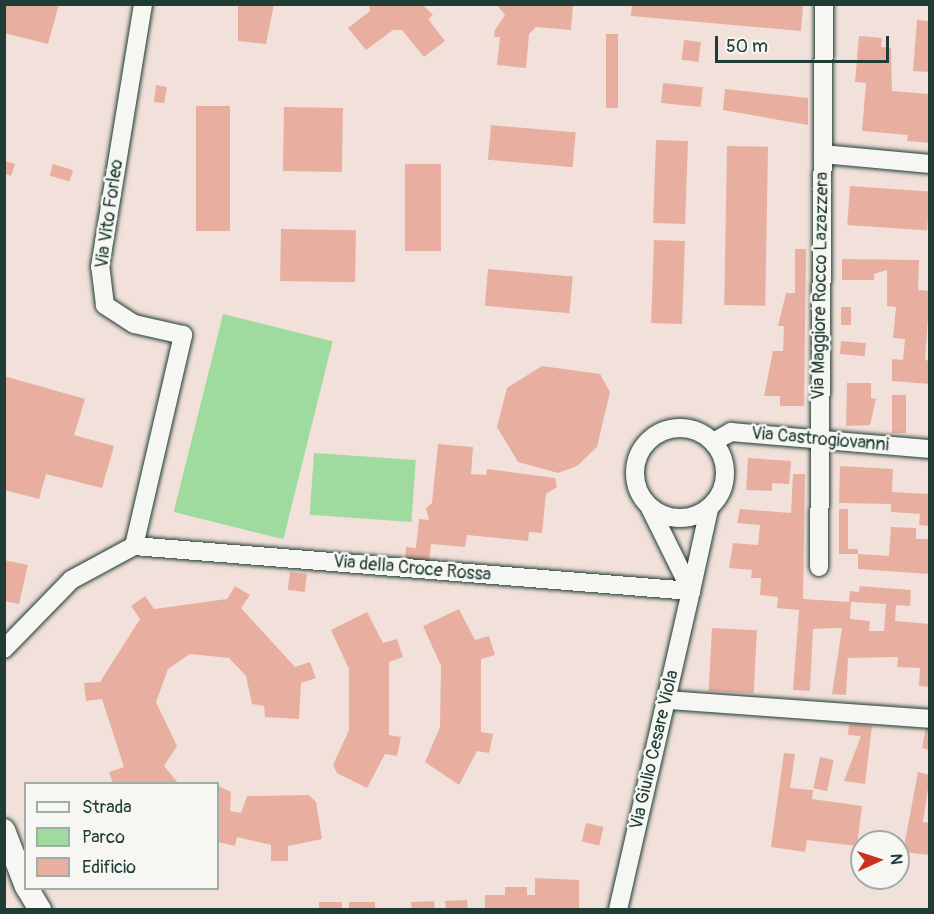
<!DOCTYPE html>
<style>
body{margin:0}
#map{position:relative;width:934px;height:914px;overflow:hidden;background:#f2e1da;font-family:Pangolin,sans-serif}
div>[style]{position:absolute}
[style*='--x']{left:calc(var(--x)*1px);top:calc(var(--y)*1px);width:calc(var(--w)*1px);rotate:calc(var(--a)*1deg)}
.green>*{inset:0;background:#9fda9f;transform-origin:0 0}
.building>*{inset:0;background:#e8afa1;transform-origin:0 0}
.roads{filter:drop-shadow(0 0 2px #1f3d34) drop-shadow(0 0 2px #1f3d34)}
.minor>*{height:18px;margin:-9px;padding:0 9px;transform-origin:9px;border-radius:9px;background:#f6f6f2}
.minor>.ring{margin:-9px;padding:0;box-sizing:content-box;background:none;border:18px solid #f6f6f2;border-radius:50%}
.tertiary>*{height:22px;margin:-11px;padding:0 11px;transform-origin:11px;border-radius:11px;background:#f6f6f2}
span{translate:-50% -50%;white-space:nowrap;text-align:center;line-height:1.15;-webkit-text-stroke:5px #f6f6f2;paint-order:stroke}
.street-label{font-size:18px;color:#1f3d34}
.frame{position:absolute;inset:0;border:6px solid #1f3d34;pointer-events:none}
.legend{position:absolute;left:24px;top:782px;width:195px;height:108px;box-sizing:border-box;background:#f6f6f2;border:2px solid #a0aca6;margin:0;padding:8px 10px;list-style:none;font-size:18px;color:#1f3d34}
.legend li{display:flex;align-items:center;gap:12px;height:30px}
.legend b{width:30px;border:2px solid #a0aca6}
.north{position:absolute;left:850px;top:830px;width:60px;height:60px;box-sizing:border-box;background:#f6f6f2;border:2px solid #a0aca6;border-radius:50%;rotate:87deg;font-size:16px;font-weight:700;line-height:24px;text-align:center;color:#1f3d34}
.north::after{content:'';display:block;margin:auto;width:21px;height:27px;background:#c8321e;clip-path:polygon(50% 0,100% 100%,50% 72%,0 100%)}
.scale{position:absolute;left:715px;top:36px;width:174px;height:27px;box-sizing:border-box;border:3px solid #1f3d34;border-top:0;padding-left:8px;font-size:18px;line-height:21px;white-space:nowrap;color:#1f3d34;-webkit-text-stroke:4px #f6f6f2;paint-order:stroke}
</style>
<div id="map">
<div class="green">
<i style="left:223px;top:314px;width:113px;height:204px;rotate:14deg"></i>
<i style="left:314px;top:453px;width:102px;height:62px;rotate:4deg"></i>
</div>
<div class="building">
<i style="clip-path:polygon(4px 4px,59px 4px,48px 44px,4px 33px)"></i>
<i style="clip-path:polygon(238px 4px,274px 4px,266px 44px,238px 41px)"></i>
<i style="clip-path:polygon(369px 4px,422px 4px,433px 15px,428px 19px,445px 41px,424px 57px,402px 30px,393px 30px,366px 50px,348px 28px,370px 11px)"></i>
<i style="clip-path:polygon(496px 4px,573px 4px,571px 30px,536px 27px,529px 34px,526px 68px,497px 65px,500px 37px,494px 37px,495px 30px,505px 15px)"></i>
<i style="clip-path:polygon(632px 5px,803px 5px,801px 31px,631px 16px)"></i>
<i style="clip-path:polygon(917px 20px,930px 21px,930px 72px,913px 71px)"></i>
<i style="left:606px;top:34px;width:12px;height:74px"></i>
<i style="clip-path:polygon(859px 36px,882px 38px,881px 47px,891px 48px,892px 91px,930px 94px,930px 143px,907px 141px,908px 135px,862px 131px,866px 83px,855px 82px)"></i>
<i style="left:684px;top:40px;width:17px;height:20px;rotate:7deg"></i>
<i style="left:663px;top:83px;width:40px;height:20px;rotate:6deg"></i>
<i style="clip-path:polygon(156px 85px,167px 87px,164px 103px,154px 102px)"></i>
<i style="clip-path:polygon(725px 89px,808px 98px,808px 125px,723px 110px)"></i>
<i style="left:196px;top:106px;width:34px;height:125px"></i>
<i style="left:284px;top:107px;width:59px;height:64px;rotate:1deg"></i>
<i style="left:491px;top:125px;width:85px;height:35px;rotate:5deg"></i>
<i style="left:656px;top:140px;width:32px;height:83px;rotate:2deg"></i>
<i style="left:727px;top:146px;width:41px;height:159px;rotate:1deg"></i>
<i style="clip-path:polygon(5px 161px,15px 164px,11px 176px,5px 174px)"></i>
<i style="left:53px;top:164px;width:21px;height:12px;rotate:17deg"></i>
<i style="left:405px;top:164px;width:36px;height:87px"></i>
<i style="left:850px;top:186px;width:80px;height:39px;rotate:4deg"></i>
<i style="left:281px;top:229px;width:75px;height:52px;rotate:1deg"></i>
<i style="left:654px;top:240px;width:31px;height:83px;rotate:2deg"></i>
<i style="clip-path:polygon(795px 249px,806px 249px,804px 406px,780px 406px,780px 396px,764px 396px,773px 351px,783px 351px,784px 326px,778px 326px,786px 293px,795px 293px)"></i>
<i style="clip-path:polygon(842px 259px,919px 260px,918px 290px,930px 291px,925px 360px,930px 361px,930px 384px,892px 381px,892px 359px,903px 360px,905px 339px,893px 338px,896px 307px,887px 306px,887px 270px,874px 274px,874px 280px,842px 280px)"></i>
<i style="left:488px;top:269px;width:85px;height:37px;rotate:5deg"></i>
<i style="left:841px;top:307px;width:10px;height:18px"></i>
<i style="left:841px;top:341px;width:25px;height:13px;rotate:5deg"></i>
<i style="clip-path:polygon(542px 366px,600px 374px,610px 392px,597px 447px,577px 466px,558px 473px,518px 462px,497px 427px,507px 388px)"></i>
<i style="clip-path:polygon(4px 376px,85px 399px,74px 435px,114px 446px,102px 488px,46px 474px,39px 499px,4px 490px)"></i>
<i style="clip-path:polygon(847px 383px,871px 383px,871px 398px,876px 399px,870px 425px,846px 426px)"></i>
<i style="left:892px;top:395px;width:14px;height:38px"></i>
<i style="clip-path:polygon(438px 444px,473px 447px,471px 474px,486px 475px,487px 469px,555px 478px,557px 487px,546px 494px,542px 533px,529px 532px,528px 541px,467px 535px,465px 547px,431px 544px,429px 565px,405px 562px,406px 547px,416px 548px,419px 519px,429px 520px,426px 508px,432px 503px)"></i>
<i style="clip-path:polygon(748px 458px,791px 461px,789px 484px,772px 483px,772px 491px,746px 490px)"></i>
<i style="clip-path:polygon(840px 466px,893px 469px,892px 492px,930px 494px,930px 526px,919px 525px,920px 514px,891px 512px,891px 504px,839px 503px)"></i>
<i style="clip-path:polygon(evenodd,793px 474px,805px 474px,803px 599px,849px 602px,850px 591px,859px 592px,860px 586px,911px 590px,910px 606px,896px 605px,895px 621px,930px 624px,930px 687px,919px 686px,920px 668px,897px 667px,898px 657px,848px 658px,846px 695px,832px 694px,842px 628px,835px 628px,813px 629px,810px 691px,793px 690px,799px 610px,777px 608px,778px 597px,760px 595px,761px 578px,751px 578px,752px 570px,729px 568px,733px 543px,758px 545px,760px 525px,737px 523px,740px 509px,791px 513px,793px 474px,851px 602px,886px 604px,884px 631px,869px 631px,870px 621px,850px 619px,851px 602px)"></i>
<i style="clip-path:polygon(839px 509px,848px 509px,848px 549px,858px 549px,858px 554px,839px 554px)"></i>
<i style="clip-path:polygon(891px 527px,916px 528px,916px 539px,930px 539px,930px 574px,858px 569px,858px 554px,889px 556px)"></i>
<i style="clip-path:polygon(4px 560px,28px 565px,19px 604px,4px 601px)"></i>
<i style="left:290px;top:572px;width:17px;height:18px;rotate:7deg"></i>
<i style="clip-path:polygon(235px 586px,250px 595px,241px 608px,295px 667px,310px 662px,316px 678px,301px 683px,299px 719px,265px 717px,264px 706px,252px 704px,246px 676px,229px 658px,190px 654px,168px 669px,156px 702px,177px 746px,164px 766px,179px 784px,113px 784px,109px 772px,124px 767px,102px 699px,86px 701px,84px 683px,100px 682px,140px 619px,131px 606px,145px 596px,154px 609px,227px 599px)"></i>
<i style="clip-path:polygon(459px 609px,475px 640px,489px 636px,495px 655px,481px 659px,481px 732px,493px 734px,489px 753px,477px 751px,459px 785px,425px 762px,440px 727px,441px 666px,423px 626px)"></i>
<i style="clip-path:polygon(367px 612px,383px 643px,397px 639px,403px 657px,389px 662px,389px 735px,401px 737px,397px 756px,385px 754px,367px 788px,337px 773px,333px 765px,349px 730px,349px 669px,331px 630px)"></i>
<i style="left:712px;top:628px;width:45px;height:63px;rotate:3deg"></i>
<i style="clip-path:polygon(849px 724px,872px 726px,865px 784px,844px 781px,861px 736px,848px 735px)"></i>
<i style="clip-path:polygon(926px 727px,930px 727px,930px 750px,922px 748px)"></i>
<i style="clip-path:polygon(784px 753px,795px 754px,790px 788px,813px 790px,812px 799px,862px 806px,857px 846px,807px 840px,805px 852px,771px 847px)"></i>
<i style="left:820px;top:757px;width:14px;height:32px;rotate:12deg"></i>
<i style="clip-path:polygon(918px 772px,930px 775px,923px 822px,930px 823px,930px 855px,903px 852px)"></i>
<i style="clip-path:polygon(218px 786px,231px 792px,230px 811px,241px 813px,247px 796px,309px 795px,316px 802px,322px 839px,288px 846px,288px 861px,271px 861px,271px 845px,237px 837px,235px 846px,218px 842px)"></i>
<i style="left:586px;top:823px;width:18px;height:19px;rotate:13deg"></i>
<i style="clip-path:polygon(535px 878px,579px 880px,579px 910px,485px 910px,485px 895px,505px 895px,505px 887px,527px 887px,527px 895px,535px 895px)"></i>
<i style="clip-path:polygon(467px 900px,468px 910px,446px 910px,445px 901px)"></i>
<i style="clip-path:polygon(434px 901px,435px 910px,412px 910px,411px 902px)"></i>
<i style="left:342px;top:902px;width:8px;height:23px;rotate:90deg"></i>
<i style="left:349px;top:902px;width:26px;height:8px"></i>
</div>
<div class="roads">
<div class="minor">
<i style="--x:823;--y:154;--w:107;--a:5.3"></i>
<i class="ring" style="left:635px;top:428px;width:72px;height:72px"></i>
<i style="--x:713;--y:442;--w:21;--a:-29"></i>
<i style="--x:731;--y:432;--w:200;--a:4.9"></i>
<i style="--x:650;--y:508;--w:93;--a:63.7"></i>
<i style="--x:691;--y:591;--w:84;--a:-77.6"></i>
<i style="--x:134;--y:546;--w:559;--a:4.62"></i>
<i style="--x:691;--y:591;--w:327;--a:102.9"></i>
<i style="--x:134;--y:546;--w:217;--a:-76.9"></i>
<i style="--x:183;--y:335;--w:50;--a:-167.3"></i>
<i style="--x:134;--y:324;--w:35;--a:-147"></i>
<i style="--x:105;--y:305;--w:38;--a:-97"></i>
<i style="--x:100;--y:267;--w:266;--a:-80.7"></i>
<i style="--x:819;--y:567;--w:563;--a:-89.49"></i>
<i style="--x:4;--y:649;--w:96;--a:-45.8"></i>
<i style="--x:71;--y:580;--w:72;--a:-28.4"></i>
<i style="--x:668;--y:700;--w:263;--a:4.1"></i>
</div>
<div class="tertiary">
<i style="--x:4;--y:830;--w:61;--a:68.9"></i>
<i style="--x:27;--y:888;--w:26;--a:59"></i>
</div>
</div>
<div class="street-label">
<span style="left:110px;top:214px;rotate:-82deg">Via Vito Forleo</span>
<span style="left:821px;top:286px;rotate:-89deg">Via Maggiore Rocco Lazazzera</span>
<span style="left:820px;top:440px;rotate:5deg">Via Castrogiovanni</span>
<span style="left:412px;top:569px;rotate:5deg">Via della Croce Rossa</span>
<span style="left:655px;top:750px;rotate:-77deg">Via Giulio Cesare Viola</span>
</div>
<div class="frame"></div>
<ul class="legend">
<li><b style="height:8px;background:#f6f6f2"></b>Strada</li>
<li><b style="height:16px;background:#9fda9f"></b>Parco</li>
<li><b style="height:16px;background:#e8afa1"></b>Edificio</li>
</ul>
<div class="north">N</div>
<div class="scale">50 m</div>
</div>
